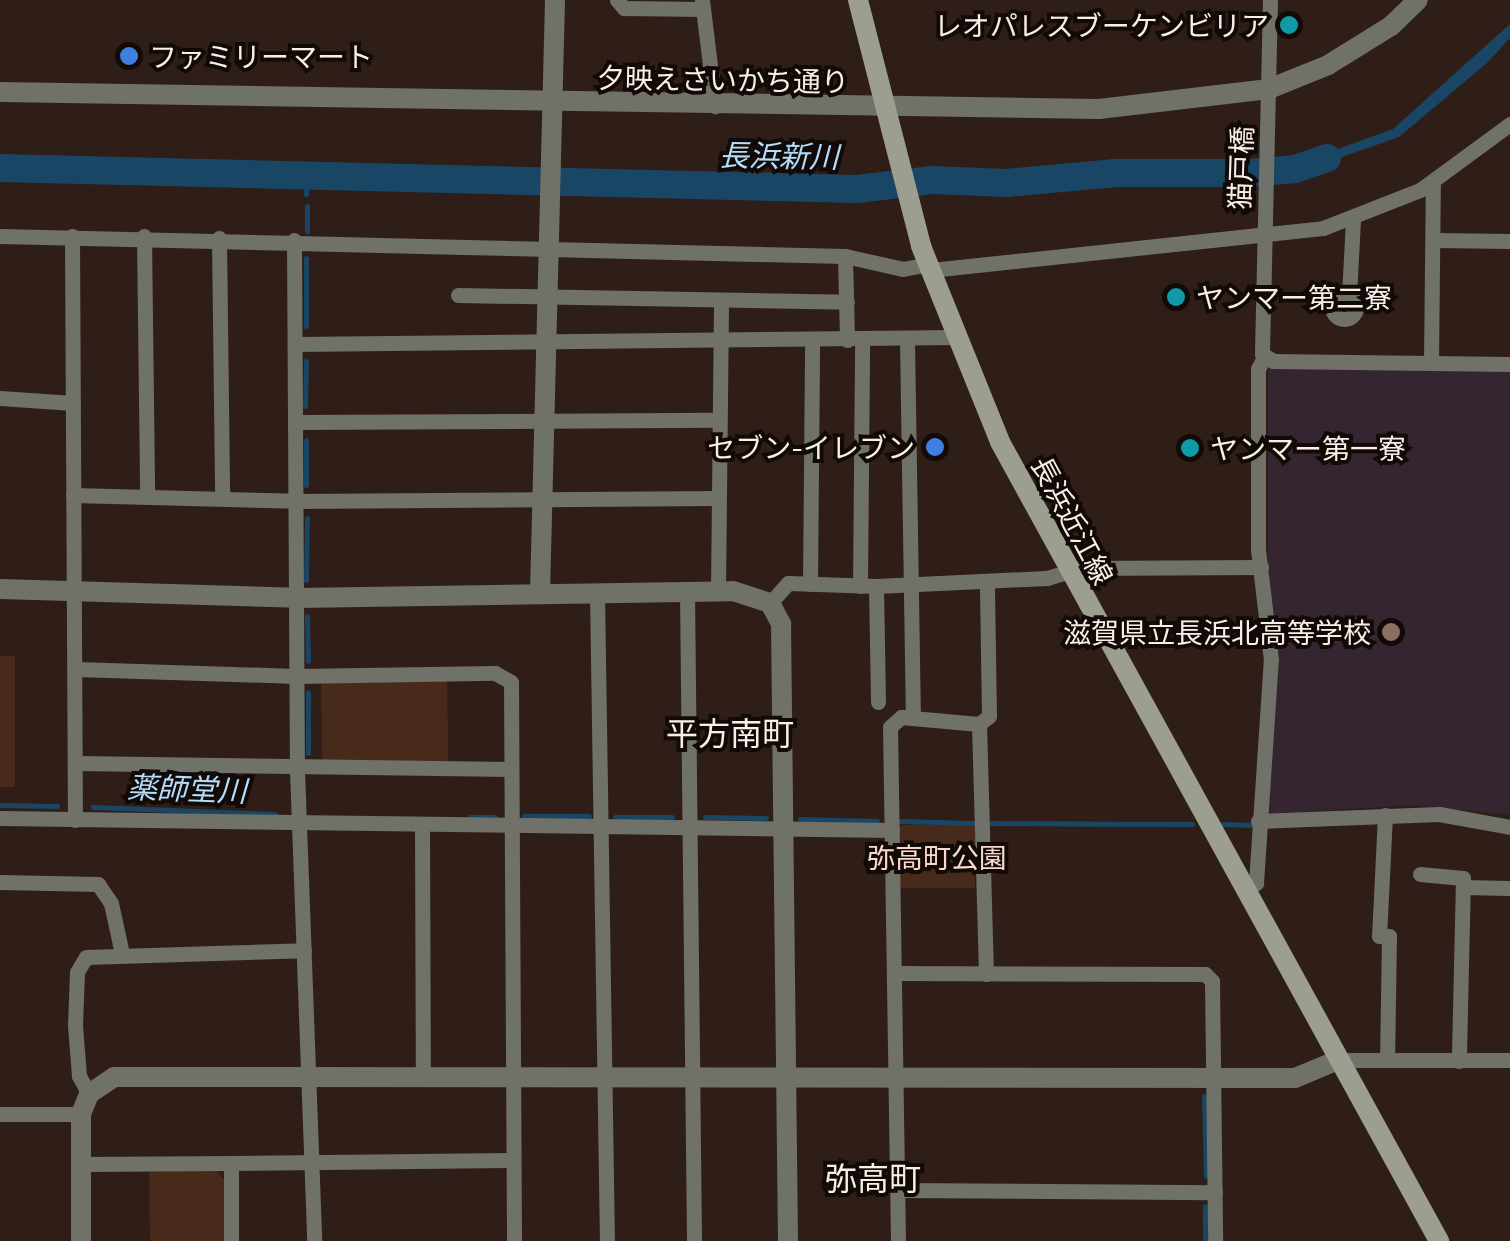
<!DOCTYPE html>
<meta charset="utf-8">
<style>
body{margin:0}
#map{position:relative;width:1510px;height:1241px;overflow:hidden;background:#2f1e17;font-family:Commissioner,"Noto Sans JP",sans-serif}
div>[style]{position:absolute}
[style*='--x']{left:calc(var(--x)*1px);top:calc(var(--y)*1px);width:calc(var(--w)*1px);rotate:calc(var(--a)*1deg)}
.education>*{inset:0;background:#342530}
.green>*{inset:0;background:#482a1b;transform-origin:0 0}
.water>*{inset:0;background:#194664}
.stream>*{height:5px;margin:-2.5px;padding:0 2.5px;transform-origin:2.5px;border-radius:2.5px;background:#194664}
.river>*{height:28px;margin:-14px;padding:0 14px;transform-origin:14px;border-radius:14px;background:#194664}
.minor>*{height:15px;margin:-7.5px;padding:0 7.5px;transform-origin:7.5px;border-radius:7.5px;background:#707168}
.minor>.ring{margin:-7.5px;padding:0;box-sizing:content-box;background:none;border:15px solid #707168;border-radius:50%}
.tertiary>*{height:20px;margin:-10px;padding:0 10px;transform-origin:10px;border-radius:10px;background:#707168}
.secondary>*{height:20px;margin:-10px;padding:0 10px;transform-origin:10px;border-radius:10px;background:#9c9e90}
.dots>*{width:28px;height:28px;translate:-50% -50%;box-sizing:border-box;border:5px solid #120a07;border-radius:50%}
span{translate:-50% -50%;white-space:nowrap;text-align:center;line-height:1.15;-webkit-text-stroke:8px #120a07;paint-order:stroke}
.poi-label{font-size:28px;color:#faeee9}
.right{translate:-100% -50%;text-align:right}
.left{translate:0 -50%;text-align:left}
.street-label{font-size:28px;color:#faeee9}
.park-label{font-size:28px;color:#f9d9cb}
.water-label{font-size:30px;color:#b4dcfb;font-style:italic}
.quarter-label{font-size:32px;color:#faeee9}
</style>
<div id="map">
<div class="education">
<i style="clip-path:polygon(1268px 366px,1510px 372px,1510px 815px,1414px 805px,1265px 814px,1277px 688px,1268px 577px)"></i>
</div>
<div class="green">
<i style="left:0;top:656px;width:15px;height:131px"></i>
<i style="left:447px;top:681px;width:81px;height:126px;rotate:89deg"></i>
<i style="left:899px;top:825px;width:76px;height:63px"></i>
<i style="clip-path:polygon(149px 1170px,214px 1170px,224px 1179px,225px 1241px,150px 1241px)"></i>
</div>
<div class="water">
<i style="clip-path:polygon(1510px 24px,1510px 38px,1487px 63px,1399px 137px,1294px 174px,1294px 165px,1393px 129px)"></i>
</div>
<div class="stream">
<i style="--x:306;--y:194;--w:19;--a:-90"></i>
<i style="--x:307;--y:231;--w:25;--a:-90"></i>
<i style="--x:306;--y:326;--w:68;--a:-90"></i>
<i style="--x:305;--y:406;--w:45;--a:-88.7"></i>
<i style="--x:306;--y:485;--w:45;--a:-90"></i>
<i style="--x:306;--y:580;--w:62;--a:-89.1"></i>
<i style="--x:307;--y:616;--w:45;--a:88.7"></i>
<i style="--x:308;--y:753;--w:61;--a:-90"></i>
<i style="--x:0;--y:805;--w:57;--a:1"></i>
<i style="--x:93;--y:807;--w:182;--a:2.2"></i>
<i style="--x:524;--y:816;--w:65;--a:0"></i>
<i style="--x:470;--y:817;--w:25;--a:0"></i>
<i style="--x:615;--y:817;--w:57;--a:0"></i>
<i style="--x:705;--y:817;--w:61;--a:0.9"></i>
<i style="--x:800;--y:819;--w:77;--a:1.5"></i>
<i style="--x:900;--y:821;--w:74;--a:1.5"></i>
<i style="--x:990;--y:823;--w:202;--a:0.3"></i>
<i style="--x:1223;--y:824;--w:30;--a:2"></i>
<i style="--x:1204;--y:1096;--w:80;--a:88.6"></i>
<i style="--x:1205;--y:1206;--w:35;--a:90"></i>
</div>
<div class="river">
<i style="--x:0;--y:168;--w:857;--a:1.4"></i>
<i style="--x:857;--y:189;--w:76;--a:-6.8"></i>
<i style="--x:932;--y:180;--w:74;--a:2.3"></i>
<i style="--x:1006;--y:183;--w:110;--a:-5.2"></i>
<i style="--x:1116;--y:173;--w:135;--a:0"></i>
<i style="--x:1251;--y:173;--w:44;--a:-5.2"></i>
<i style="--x:1295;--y:169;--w:34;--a:-19"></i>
</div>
<div class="minor">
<i style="--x:617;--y:0;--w:11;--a:49"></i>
<i style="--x:624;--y:8;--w:79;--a:0.7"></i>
<i style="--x:702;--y:0;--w:107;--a:83"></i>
<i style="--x:1270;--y:0;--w:354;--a:91.3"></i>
<i style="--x:1262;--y:354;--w:13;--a:32"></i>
<i style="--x:1273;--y:361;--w:237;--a:0.7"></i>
<i style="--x:0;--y:236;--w:845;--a:1.36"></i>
<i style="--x:845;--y:256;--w:59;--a:12.6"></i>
<i style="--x:903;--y:269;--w:25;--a:-11"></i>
<i style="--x:72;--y:236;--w:584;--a:89.71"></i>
<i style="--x:144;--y:236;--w:261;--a:89.3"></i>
<i style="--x:219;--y:238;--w:260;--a:89.3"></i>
<i style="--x:294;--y:240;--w:530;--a:89.68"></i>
<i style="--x:297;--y:770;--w:471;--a:87.9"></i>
<i style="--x:1433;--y:240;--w:77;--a:0.7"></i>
<i style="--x:845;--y:256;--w:84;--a:88.6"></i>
<i style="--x:931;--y:270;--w:394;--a:-6.1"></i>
<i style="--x:1323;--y:228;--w:104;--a:-21.4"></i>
<i style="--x:1420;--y:190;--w:112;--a:-36.3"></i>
<i class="ring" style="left:1332px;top:295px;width:9px;height:9px"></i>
<i style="--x:458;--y:295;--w:389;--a:1"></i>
<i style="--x:1349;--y:296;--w:76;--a:-87"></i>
<i style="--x:907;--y:340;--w:378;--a:89.1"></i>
<i style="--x:295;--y:344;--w:662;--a:-0.61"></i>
<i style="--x:1431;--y:363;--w:181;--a:-89.4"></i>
<i style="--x:0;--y:398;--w:73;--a:3.9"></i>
<i style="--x:295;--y:422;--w:422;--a:-0.3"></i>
<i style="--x:73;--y:495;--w:223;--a:1.5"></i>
<i style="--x:296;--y:501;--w:421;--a:-0.4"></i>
<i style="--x:810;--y:584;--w:243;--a:-89.5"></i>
<i style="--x:860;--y:586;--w:245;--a:-89.5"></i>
<i style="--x:876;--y:586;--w:116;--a:89"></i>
<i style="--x:718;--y:591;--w:291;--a:-89.4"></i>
<i style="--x:687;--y:592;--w:649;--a:89.38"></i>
<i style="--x:597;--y:593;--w:648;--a:89.12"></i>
<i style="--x:770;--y:603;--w:27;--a:-48"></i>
<i style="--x:788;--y:583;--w:88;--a:2"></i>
<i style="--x:876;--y:586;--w:171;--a:-2.7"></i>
<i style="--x:1047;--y:578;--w:34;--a:-17"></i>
<i style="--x:1079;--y:568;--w:182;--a:-0.3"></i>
<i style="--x:76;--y:669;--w:220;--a:1.8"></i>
<i style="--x:296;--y:676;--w:199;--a:-0.9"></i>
<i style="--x:495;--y:673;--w:18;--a:29"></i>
<i style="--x:511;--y:682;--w:559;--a:89.69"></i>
<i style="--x:76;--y:763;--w:435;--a:0.8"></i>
<i style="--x:1385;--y:815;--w:121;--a:92.8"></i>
<i style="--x:1379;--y:936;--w:10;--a:0"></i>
<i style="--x:1389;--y:936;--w:124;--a:90.9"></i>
<i style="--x:0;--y:818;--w:892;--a:0.77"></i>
<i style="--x:1258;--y:821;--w:181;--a:-2.2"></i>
<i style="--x:1439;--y:814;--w:72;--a:10.4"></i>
<i style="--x:422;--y:826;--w:247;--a:89.8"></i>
<i style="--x:1420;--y:874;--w:43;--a:5.3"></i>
<i style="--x:1463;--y:878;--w:183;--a:91.3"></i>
<i style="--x:0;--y:882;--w:98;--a:1.2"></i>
<i style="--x:98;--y:884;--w:23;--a:56"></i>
<i style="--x:111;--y:903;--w:52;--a:77.8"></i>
<i style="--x:1463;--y:887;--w:46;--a:1.2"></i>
<i style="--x:1245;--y:891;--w:14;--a:-36"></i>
<i style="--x:1256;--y:883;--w:224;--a:-86.2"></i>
<i style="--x:1271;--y:660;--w:112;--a:-96.7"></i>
<i style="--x:1258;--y:549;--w:180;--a:-90"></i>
<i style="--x:1258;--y:369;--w:13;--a:-63"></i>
<i style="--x:895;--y:973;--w:310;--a:0.2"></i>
<i style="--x:1205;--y:974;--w:10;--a:45"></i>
<i style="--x:1212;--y:981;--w:260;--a:89.3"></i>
<i style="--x:986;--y:974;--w:250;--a:-91.6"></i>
<i style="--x:979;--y:724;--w:13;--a:-39"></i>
<i style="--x:989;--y:716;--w:134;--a:-90.9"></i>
<i style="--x:1338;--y:1060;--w:172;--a:0"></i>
<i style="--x:89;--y:1094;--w:21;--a:-119"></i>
<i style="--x:79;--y:1076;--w:51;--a:-94.5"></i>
<i style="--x:75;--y:1025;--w:53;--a:-87.8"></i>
<i style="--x:77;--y:972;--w:17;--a:-59"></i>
<i style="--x:86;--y:957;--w:218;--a:-1.8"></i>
<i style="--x:0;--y:1114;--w:81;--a:0"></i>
<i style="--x:231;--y:1163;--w:282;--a:-0.6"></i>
<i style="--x:83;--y:1164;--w:148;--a:-0.4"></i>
<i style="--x:231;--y:1163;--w:78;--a:90"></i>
<i style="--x:898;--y:1190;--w:317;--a:0.4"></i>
<i style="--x:898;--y:1241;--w:514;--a:-90.89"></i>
<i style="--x:890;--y:727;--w:15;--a:-42"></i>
<i style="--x:901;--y:717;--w:78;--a:5.1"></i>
</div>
<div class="tertiary">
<i style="--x:0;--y:92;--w:1099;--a:0.89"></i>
<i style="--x:1099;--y:109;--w:171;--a:-6.7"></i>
<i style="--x:1269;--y:89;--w:64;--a:-22.1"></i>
<i style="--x:1328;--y:65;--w:74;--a:-31.8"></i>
<i style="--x:1391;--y:26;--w:37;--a:-44"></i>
<i style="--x:0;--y:589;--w:297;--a:1.7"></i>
<i style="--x:297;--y:598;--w:436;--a:-0.9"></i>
<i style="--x:733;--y:591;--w:39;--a:18"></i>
<i style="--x:770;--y:603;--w:24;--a:62"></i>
<i style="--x:781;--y:624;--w:617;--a:89.35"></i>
<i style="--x:540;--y:593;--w:593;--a:-88.55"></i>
<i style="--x:81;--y:1241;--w:127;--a:-90"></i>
<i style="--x:81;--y:1114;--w:22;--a:-68"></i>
<i style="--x:89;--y:1094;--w:30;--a:-34"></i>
<i style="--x:114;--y:1077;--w:1181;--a:0.05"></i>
<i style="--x:1295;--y:1078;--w:47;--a:-22.7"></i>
</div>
<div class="secondary">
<i style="--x:858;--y:0;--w:254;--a:75.6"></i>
<i style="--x:921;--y:246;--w:211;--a:68"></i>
<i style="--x:1000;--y:442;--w:912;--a:61.21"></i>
</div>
<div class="dots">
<i style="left:1289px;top:25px;background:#0f9aa8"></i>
<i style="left:129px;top:56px;background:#3f7fe0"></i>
<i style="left:1176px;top:297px;background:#0f9aa8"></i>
<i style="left:935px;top:447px;background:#3f7fe0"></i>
<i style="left:1190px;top:448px;background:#0f9aa8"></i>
<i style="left:1391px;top:632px;background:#8d6e63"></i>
</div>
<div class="poi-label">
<span class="right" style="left:1269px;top:25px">レオパレスブーケンビリア</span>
<span class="left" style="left:149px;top:56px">ファミリーマート</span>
<span class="left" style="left:1196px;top:297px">ヤンマー第二寮</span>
<span class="right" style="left:915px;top:447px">セブン-イレブン</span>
<span class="left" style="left:1210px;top:448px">ヤンマー第一寮</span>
<span class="right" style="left:1371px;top:632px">滋賀県立長浜北高等学校</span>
</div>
<div class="street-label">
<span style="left:723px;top:79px;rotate:1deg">夕映えさいかち通り</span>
<span style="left:1240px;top:168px;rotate:-88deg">猫戸橋</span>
<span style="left:1073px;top:520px;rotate:62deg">長浜近江線</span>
</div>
<div class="park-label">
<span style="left:937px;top:857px">弥高町公園</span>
</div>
<div class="water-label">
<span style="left:779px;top:155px;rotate:1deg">長浜新川</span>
<span style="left:187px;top:788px;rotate:2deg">薬師堂川</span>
</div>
<div class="quarter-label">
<span style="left:730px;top:732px">平方南町</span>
<span style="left:873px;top:1177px">弥高町</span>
</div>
</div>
